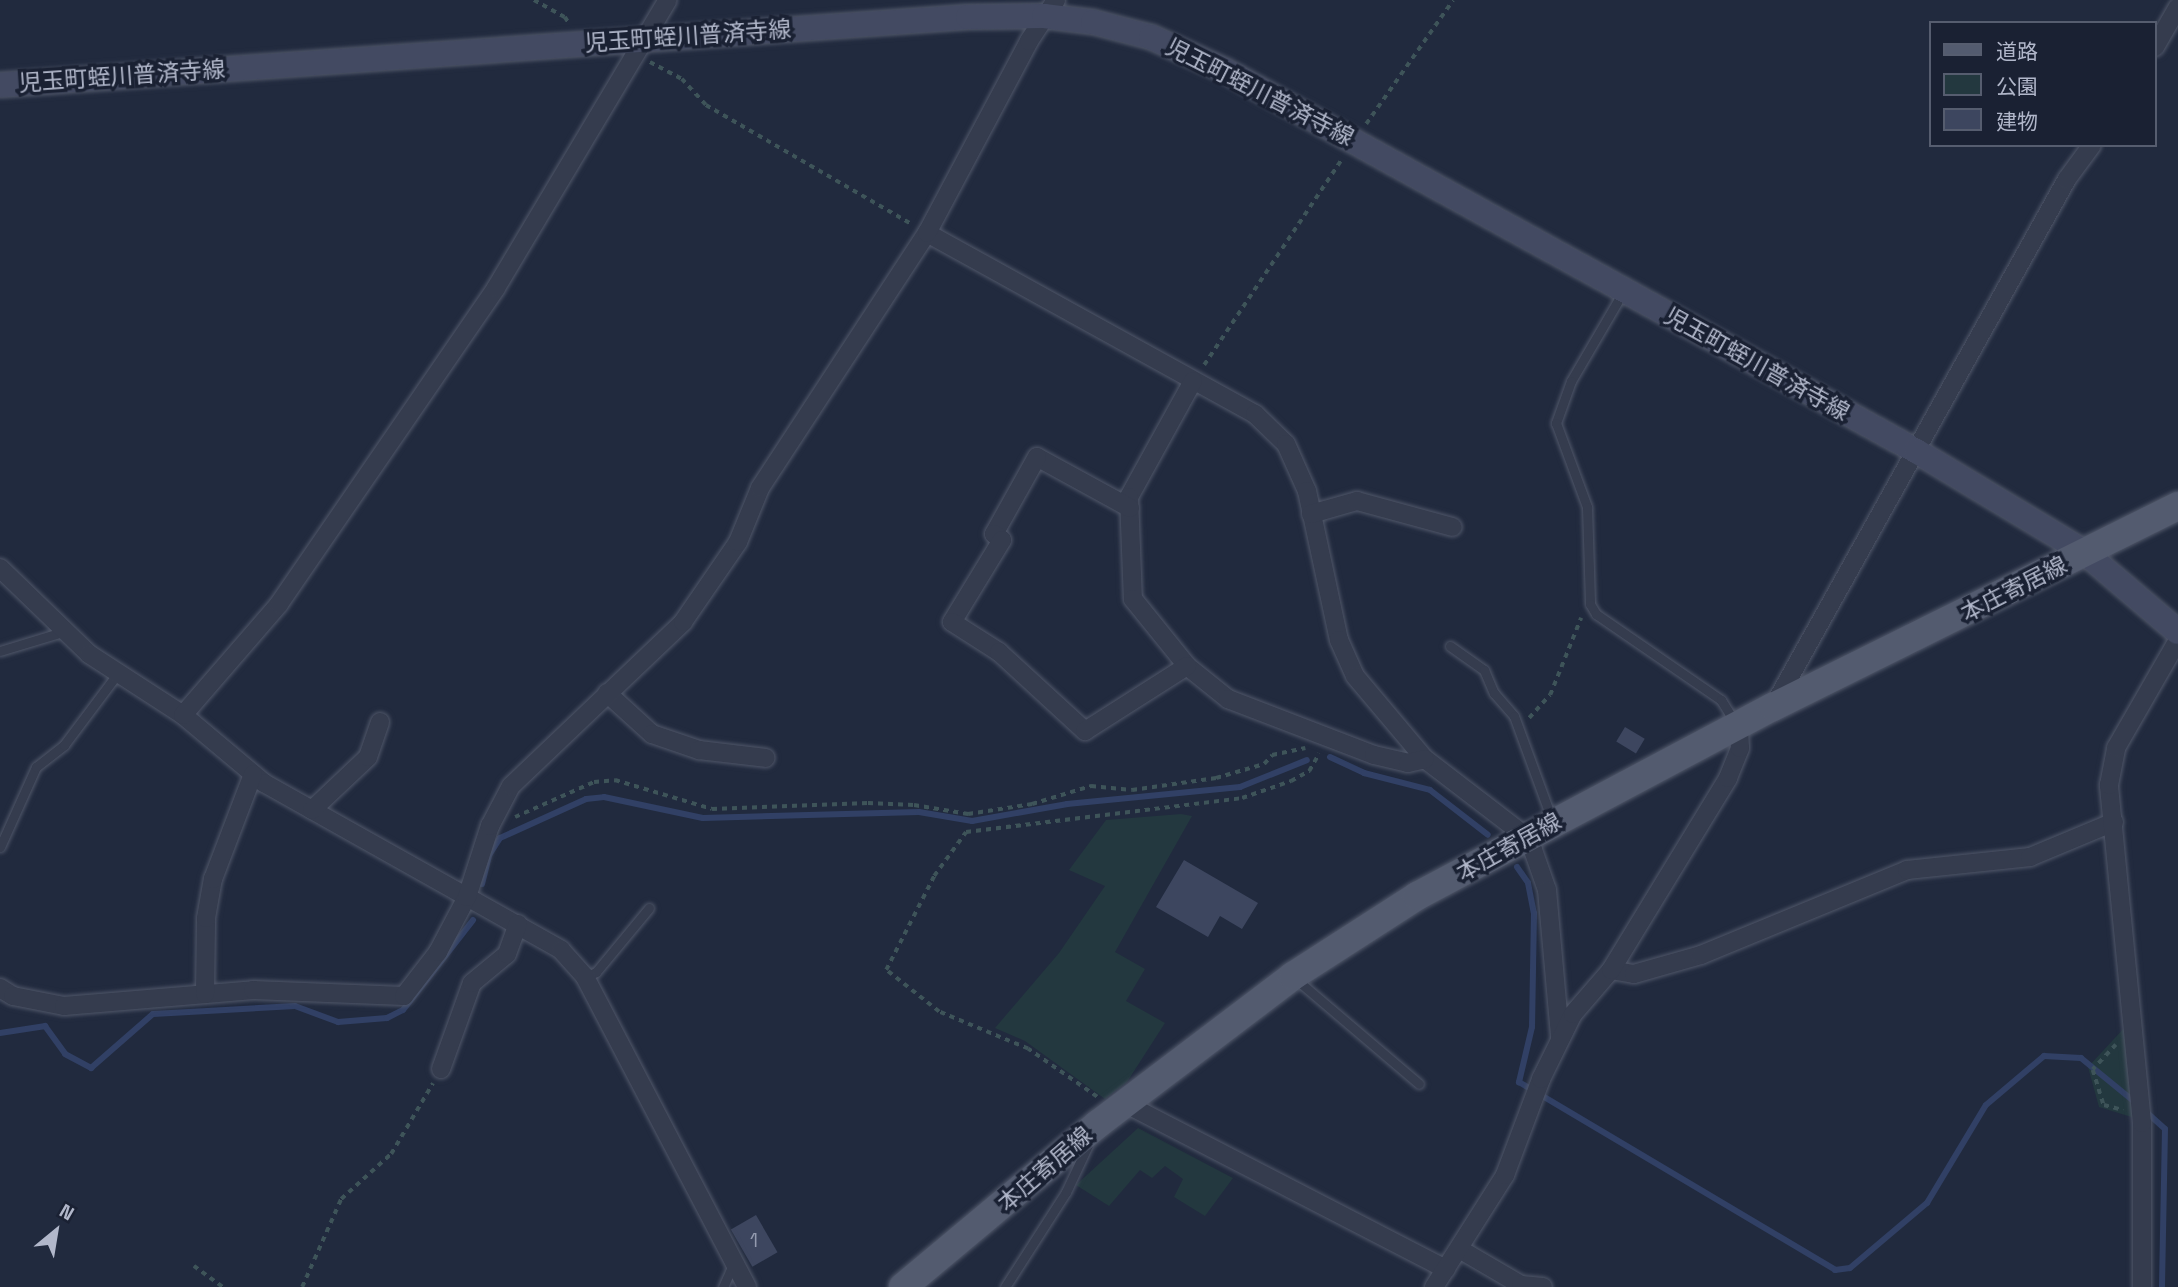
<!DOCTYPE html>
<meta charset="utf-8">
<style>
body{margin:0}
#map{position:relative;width:2178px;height:1287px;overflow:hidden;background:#212a3e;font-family:"Space Grotesk","Noto Sans JP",sans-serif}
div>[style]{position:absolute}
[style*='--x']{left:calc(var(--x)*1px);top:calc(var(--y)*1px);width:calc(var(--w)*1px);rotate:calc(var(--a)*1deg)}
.green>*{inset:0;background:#23383f}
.stream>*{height:6px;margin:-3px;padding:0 3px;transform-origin:3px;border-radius:3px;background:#314065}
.building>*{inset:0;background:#3d465f;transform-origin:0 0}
.path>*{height:3.5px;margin-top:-1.75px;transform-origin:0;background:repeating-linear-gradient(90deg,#3e5459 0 5px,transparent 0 10px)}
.roads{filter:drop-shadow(0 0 2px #505769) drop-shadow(0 0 2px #505769)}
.lane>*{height:9px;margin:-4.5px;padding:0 4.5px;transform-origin:4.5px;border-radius:4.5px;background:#353c4e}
.street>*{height:18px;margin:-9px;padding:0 9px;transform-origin:9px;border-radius:9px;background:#353c4e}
.secondary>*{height:24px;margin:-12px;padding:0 12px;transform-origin:12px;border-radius:12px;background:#434a62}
.primary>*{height:28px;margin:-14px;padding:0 14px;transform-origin:14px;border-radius:14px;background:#535b6f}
span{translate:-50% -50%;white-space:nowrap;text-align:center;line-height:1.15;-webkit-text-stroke:7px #1a2133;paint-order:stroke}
.number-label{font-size:19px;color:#949baf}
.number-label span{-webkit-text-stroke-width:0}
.street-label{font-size:23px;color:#b1b7ca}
.legend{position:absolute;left:1929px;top:21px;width:228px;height:126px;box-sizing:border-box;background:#1a2133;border:2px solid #565d6f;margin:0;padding:9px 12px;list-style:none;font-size:21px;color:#b1b7ca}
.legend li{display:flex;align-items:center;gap:14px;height:35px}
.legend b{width:35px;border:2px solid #565d6f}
.north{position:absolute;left:21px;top:1196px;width:70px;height:70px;-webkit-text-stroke:5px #1a2133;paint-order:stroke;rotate:30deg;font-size:19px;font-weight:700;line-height:28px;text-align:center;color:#b1b7ca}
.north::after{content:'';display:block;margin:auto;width:24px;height:32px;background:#b1b7ca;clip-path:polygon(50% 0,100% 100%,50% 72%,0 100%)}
</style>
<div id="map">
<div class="green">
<i style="clip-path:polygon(1181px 814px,1192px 816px,1115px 952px,1145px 969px,1126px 1001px,1165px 1023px,1127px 1082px,1105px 1099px,1025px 1041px,995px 1028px,1059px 953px,1105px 886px,1069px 870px,1106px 820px)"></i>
<i style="clip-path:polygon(2125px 1027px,2138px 1119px,2099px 1107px,2088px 1067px)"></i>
<i style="clip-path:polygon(1138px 1128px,1233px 1178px,1205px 1216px,1174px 1197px,1183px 1179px,1165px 1166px,1152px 1178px,1140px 1170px,1109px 1206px,1076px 1185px)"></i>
</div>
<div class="stream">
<i style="--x:1330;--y:757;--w:38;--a:25"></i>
<i style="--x:1364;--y:773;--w:68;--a:14.4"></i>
<i style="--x:1430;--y:790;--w:73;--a:37.8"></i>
<i style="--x:1517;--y:867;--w:19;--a:55"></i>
<i style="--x:1528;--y:883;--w:31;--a:79"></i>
<i style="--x:1534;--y:913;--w:114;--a:91"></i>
<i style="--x:1532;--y:1027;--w:57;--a:103.3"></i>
<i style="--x:1519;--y:1082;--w:368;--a:30.7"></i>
<i style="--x:1835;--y:1270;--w:15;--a:-8"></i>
<i style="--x:1850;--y:1268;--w:101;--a:-40.2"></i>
<i style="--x:1927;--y:1203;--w:114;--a:-59"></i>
<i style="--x:1986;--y:1105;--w:76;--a:-40.2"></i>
<i style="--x:2044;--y:1056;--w:37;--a:3"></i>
<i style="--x:2081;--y:1058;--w:71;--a:39.3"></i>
<i style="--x:482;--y:884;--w:30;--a:-76"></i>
<i style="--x:489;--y:855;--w:20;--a:-57"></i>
<i style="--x:500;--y:838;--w:94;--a:-24.4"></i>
<i style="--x:586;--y:799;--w:18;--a:-6"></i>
<i style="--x:604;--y:797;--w:101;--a:12"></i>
<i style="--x:703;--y:818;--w:216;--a:-1.6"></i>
<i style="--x:919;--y:812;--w:54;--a:9.6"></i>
<i style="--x:972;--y:821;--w:97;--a:-10.1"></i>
<i style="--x:1067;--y:804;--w:174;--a:-5.6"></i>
<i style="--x:1240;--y:787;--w:72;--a:-21.9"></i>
<i style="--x:0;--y:1033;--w:46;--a:-8.8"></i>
<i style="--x:45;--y:1026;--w:34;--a:54"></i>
<i style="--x:65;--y:1054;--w:30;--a:28"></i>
<i style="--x:91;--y:1068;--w:82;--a:-41.1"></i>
<i style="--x:153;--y:1014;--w:142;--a:-3.2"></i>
<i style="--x:295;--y:1006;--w:46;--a:20.4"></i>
<i style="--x:338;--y:1022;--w:49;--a:-4.7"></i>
<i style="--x:387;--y:1018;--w:18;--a:-27"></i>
<i style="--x:403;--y:1010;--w:114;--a:-52.1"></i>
<i style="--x:2144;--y:1110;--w:28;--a:42"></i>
<i style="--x:2165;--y:1129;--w:158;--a:91.1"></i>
</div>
<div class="building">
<i style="left:1625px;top:727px;width:23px;height:17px;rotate:31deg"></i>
<i style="clip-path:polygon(1184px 860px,1258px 903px,1242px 929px,1220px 916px,1208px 937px,1156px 907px)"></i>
<i style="left:756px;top:1215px;width:43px;height:29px;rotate:60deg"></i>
</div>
<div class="path">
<i style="--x:534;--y:0;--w:35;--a:29"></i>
<i style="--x:565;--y:17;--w:9;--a:58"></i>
<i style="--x:650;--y:62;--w:36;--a:28"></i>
<i style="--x:682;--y:79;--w:35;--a:47"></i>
<i style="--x:706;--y:105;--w:239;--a:30.1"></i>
<i style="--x:1366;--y:124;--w:151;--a:-54.9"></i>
<i style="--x:1204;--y:365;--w:248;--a:-56.2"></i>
<i style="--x:1529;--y:718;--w:31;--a:-48"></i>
<i style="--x:1550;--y:695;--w:83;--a:-68.1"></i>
<i style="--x:515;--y:817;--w:86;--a:-23.9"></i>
<i style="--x:594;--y:782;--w:21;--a:-5"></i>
<i style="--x:615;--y:780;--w:101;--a:16.6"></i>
<i style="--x:712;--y:809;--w:156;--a:-2.2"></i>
<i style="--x:868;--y:803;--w:46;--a:2.5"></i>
<i style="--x:914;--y:805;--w:55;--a:9.5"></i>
<i style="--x:968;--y:814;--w:65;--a:-8.9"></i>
<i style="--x:1032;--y:804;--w:62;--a:-17"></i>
<i style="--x:1091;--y:786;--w:41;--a:5.6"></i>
<i style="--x:1132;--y:790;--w:85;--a:-8.1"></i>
<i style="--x:1216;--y:778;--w:50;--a:-16.3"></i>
<i style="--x:1264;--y:764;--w:12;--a:-48"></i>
<i style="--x:1272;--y:755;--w:34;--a:-12"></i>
<i style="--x:2116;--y:1045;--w:34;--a:133"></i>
<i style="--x:2093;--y:1070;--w:37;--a:73"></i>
<i style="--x:2104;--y:1105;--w:20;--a:15"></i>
<i style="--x:1097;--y:1097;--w:84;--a:-145.2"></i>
<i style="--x:1028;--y:1049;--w:96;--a:-157.4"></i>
<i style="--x:939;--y:1012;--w:68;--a:-141.6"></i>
<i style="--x:886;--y:970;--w:106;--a:-62.9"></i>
<i style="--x:934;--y:876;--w:54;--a:-54"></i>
<i style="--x:966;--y:832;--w:278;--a:-7"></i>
<i style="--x:1242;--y:798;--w:52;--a:-19.1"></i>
<i style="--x:1291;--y:781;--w:21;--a:-29"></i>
<i style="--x:1309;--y:771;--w:20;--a:-60"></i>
<i style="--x:194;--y:1266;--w:36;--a:36"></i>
<i style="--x:302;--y:1287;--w:96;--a:-66.1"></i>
<i style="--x:341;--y:1199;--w:67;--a:-42"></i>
<i style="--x:391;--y:1154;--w:82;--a:-59.4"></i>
</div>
<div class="roads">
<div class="lane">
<i style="--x:1623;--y:292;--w:103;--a:120.3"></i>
<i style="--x:1571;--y:381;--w:45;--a:109.7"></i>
<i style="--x:1556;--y:423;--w:90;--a:69.7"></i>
<i style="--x:1587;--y:507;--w:97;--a:88.2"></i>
<i style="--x:1590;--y:604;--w:12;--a:59"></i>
<i style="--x:1596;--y:614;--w:152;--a:34.5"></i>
<i style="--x:1721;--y:700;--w:26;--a:58"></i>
<i style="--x:1450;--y:646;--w:42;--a:35.2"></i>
<i style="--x:1484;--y:670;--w:25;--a:67"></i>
<i style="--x:1494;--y:693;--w:30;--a:49"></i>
<i style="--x:1514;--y:716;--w:111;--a:69.9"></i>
<i style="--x:0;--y:651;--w:69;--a:-16.9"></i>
<i style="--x:0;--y:847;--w:88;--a:-65.8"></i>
<i style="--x:36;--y:767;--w:36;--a:-38"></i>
<i style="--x:64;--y:745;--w:90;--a:-53.1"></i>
<i style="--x:585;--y:977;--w:12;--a:-24"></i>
<i style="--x:596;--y:972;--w:83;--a:-50.4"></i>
<i style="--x:1297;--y:980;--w:160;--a:40.4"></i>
<i style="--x:723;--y:1287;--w:24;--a:-66"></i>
<i style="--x:1005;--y:1287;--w:113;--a:-57.3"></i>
<i style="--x:1066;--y:1192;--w:52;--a:-64.9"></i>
</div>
<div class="street">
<i style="--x:2155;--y:47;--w:46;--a:-60.1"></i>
<i style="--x:927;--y:233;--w:375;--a:28.9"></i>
<i style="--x:1255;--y:414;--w:43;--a:44.1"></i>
<i style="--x:1286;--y:444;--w:51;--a:65.9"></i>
<i style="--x:1307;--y:491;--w:152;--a:77.9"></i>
<i style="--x:1339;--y:640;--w:39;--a:66"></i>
<i style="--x:1355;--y:676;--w:109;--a:49.9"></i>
<i style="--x:1425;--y:759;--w:130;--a:37.5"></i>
<i style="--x:1528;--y:838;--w:13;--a:67"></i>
<i style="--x:1533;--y:850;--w:42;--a:70.7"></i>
<i style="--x:1547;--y:890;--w:148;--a:84.9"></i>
<i style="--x:1193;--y:381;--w:132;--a:118.9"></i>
<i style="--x:1129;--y:497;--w:102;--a:87.8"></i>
<i style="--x:1133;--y:599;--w:86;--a:51.1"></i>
<i style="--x:1187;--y:666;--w:53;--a:38.8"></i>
<i style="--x:1228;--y:699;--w:156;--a:21"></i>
<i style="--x:1374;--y:755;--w:35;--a:13"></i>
<i style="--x:1408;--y:763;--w:17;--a:-13"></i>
<i style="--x:1130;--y:508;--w:106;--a:-151.3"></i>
<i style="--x:1037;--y:457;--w:88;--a:119.2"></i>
<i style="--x:994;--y:534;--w:10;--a:37"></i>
<i style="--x:1002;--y:540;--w:96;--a:121.4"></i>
<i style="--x:952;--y:622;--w:56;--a:32.6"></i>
<i style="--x:999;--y:652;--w:117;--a:42.6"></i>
<i style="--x:1085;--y:731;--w:121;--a:-32.5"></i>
<i style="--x:1311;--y:514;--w:48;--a:-15.8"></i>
<i style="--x:1357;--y:501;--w:99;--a:15.2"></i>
<i style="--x:0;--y:568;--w:124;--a:44"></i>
<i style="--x:89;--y:654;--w:112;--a:33"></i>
<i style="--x:183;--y:715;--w:106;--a:40"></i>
<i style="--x:264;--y:783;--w:341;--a:29.3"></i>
<i style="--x:561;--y:950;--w:36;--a:48"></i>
<i style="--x:585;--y:977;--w:350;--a:62.4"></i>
<i style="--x:607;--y:693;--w:61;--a:42.3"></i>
<i style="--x:652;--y:734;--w:50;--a:18.8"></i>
<i style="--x:699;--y:750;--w:67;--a:6.8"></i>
<i style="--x:1773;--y:707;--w:604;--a:-60.89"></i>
<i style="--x:2067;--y:179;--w:42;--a:-53.7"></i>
<i style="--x:183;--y:715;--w:147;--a:-49.1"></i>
<i style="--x:279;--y:604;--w:383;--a:-55.5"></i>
<i style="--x:496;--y:288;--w:335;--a:-59.2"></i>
<i style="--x:312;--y:810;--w:77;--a:-43.4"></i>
<i style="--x:368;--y:757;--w:37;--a:-71"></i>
<i style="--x:1611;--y:970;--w:23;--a:10"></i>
<i style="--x:1634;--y:974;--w:70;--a:-15.8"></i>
<i style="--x:1701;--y:955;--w:223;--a:-22.4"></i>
<i style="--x:1907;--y:870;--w:124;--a:-6"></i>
<i style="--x:2030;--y:857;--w:91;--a:-22.6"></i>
<i style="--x:0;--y:988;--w:15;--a:32"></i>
<i style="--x:13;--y:996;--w:52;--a:11.1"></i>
<i style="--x:64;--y:1006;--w:190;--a:-4.8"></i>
<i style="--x:253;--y:990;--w:151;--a:2.3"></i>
<i style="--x:404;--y:996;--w:56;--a:-52.3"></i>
<i style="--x:438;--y:952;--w:62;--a:-62.2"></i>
<i style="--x:467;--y:897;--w:75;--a:-72.1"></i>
<i style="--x:490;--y:826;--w:45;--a:-62.3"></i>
<i style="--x:511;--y:786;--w:238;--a:-43.6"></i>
<i style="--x:683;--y:622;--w:97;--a:-55.5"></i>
<i style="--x:738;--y:542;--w:58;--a:-67.8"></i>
<i style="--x:760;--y:488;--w:305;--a:-56.8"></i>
<i style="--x:927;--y:233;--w:217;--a:-62"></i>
<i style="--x:1029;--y:41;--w:49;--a:-56.6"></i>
<i style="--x:205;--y:994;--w:76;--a:-89.2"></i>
<i style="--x:206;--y:918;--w:40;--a:-80"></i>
<i style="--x:213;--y:879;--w:112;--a:-69.1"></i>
<i style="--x:441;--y:1069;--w:91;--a:-70.2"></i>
<i style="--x:472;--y:983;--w:45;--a:-39.6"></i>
<i style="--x:507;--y:954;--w:32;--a:-70"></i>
<i style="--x:1126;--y:1104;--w:360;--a:27.3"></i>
<i style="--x:1461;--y:1250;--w:69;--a:30.3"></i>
<i style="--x:1521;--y:1285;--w:22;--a:5"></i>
<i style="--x:1434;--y:1287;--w:133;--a:-57.6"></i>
<i style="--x:1505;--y:1175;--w:103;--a:-69.4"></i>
<i style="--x:1541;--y:1079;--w:72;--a:-63.8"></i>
<i style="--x:1573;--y:1014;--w:58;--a:-49.2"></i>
<i style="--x:1611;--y:970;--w:225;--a:-58.6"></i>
<i style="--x:1728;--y:778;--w:32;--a:-68"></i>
<i style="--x:1740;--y:748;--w:20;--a:-93"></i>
<i style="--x:2142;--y:1287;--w:164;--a:-90"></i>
<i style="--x:2142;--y:1123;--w:340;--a:-95.6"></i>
<i style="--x:2109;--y:785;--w:38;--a:-79"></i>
<i style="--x:2116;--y:748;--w:125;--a:-60.1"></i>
</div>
<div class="secondary">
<i style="--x:0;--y:85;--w:970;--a:-4.02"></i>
<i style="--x:968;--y:17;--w:76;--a:-0.8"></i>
<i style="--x:1044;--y:16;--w:49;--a:7"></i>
<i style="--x:1093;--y:22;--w:60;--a:14.5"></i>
<i style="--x:1151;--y:37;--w:82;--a:24.4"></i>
<i style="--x:1226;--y:71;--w:788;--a:28.84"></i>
<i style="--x:1916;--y:451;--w:196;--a:31"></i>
<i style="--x:2084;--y:552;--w:123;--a:40.4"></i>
</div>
<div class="primary">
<i style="--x:903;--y:1287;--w:254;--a:-39.9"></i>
<i style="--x:1098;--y:1124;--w:245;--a:-37.2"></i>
<i style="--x:1293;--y:976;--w:148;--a:-32.8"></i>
<i style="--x:1417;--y:896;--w:403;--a:-28"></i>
<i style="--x:1773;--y:707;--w:452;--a:-26.4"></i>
</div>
</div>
<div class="number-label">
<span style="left:754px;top:1241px">1</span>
</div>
<div class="street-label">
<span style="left:688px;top:36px;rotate:-4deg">児玉町蛭川普済寺線</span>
<span style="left:122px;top:76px;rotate:-4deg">児玉町蛭川普済寺線</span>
<span style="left:1260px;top:92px;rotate:27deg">児玉町蛭川普済寺線</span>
<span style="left:1757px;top:364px;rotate:29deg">児玉町蛭川普済寺線</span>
<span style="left:2014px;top:589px;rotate:-27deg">本庄寄居線</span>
<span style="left:1509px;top:847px;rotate:-29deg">本庄寄居線</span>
<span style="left:1045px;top:1169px;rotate:-41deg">本庄寄居線</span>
</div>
<ul class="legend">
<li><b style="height:9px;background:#535b6f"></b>道路</li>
<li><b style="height:19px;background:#23383f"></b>公園</li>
<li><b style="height:19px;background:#3d465f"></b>建物</li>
</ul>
<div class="north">N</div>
</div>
